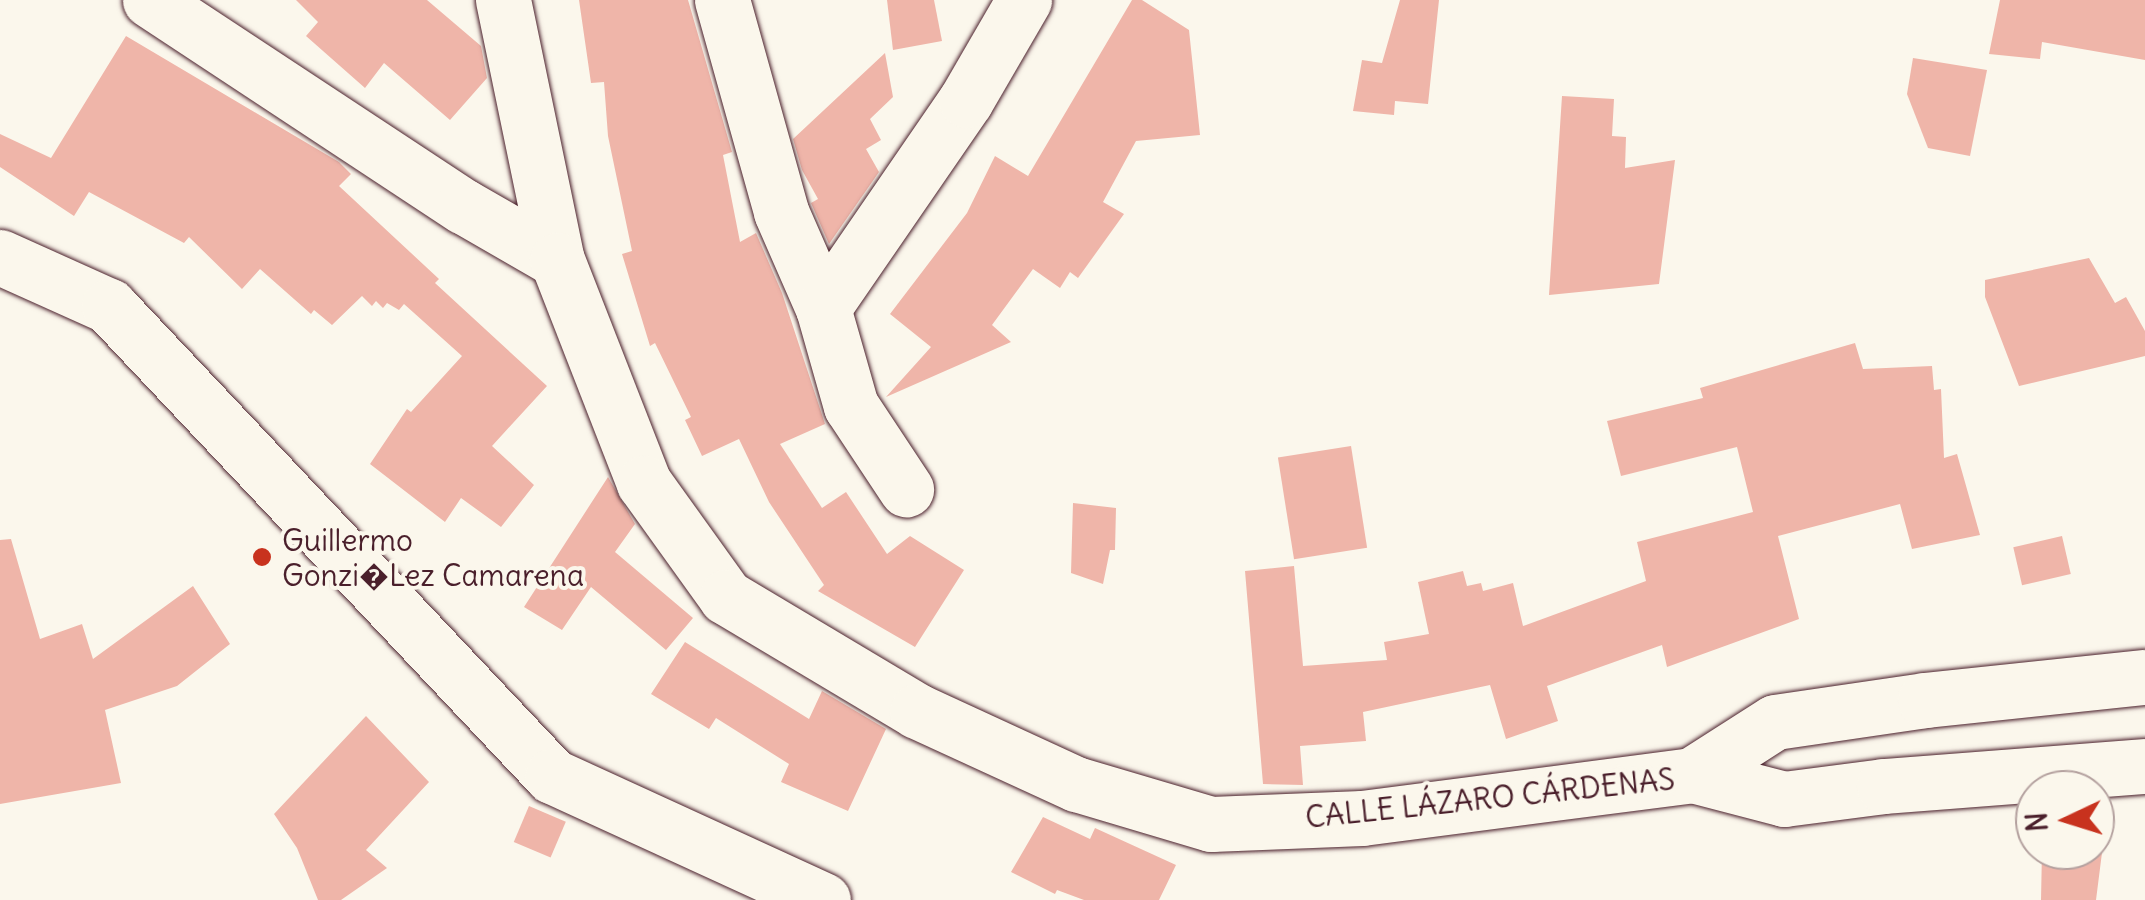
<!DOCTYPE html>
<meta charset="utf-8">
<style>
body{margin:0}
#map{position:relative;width:2145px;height:900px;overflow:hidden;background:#fbf7ec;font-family:Delius,sans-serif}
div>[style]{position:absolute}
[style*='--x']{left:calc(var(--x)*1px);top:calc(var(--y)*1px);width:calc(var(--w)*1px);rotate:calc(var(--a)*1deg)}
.building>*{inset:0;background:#efb5a9;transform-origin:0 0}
.roads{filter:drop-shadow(0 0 2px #4a1f2b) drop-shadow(0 0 2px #4a1f2b)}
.minor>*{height:55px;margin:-27.5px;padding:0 27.5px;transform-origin:27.5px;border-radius:27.5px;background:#fbf7ec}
.dots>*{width:28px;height:28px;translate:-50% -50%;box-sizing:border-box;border:5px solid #fbf7ec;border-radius:50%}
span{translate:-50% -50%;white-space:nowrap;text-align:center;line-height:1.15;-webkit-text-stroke:8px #fbf7ec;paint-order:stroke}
.poi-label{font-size:30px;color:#4a1f2b}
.left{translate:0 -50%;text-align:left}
.street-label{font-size:30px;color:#4a1f2b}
.north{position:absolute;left:2015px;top:770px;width:100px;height:100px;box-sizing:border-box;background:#fbf7ec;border:2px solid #b4a19f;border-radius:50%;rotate:266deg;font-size:28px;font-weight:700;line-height:40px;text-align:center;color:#4a1f2b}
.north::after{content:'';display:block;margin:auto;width:35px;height:45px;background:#c8321e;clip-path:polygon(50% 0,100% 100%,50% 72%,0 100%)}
</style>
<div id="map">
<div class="building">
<i style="clip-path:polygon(296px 0,427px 0,481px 46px,487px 78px,450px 120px,384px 63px,365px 88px,306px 36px,318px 22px)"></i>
<i style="clip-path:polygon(579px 0,688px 0,732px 152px,723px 155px,740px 242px,756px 233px,782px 293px,825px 424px,780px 444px,822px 508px,846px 492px,887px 554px,910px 536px,964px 570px,915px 647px,818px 591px,824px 585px,769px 502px,739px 439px,702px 456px,685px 420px,691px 417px,655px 343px,650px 346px,622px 254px,632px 251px,608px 136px,604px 82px,591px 83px)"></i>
<i style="clip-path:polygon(887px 0,934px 0,942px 41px,893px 50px)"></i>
<i style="clip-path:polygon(1132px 0,1142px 0,1189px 30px,1200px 135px,1136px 141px,1103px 202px,1124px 214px,1078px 278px,1070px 272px,1060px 288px,1033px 269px,992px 325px,1011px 342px,886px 397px,931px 347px,890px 314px,967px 213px,995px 156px,1028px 176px)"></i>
<i style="clip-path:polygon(1400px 0,1439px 0,1428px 104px,1395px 101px,1394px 115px,1353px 111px,1362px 60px,1382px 63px)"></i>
<i style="clip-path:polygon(2000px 0,2145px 0,2145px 60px,2042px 42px,2040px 59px,1989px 54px)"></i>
<i style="clip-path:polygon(126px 36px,339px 162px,351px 174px,339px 186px,439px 279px,435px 283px,547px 386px,492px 446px,534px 485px,501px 527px,461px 498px,445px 522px,370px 464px,407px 409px,411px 412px,462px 356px,404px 304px,399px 310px,387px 303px,383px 308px,376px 301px,372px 306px,362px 296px,332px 325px,314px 310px,311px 314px,260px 269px,242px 289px,189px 237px,184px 243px,89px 192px,74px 216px,0 167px,0 134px,51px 158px)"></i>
<i style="clip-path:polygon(885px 53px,893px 97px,870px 119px,881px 140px,866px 149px,879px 172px,829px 244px,811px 203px,818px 199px,802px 170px,793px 139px)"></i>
<i style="clip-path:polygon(1913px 58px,1987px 70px,1970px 156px,1928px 148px,1907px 94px)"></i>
<i style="clip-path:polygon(1562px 96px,1614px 99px,1612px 136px,1626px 137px,1625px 168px,1675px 160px,1659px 284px,1549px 295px)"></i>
<i style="clip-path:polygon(2089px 258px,2115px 303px,2126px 297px,2145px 331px,2145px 356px,2019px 386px,1985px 297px,1985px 280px)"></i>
<i style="clip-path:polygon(1855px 343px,1863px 369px,1932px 366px,1934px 390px,1941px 389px,1944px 458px,1957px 454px,1980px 535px,1912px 549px,1900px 504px,1778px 536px,1799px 619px,1667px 667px,1662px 645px,1547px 686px,1558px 721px,1506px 739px,1490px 685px,1363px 712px,1366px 741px,1300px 746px,1303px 785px,1263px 784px,1245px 571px,1294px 566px,1303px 666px,1387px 660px,1384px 642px,1429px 634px,1418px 582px,1463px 571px,1467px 586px,1481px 583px,1483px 591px,1513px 583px,1523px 626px,1646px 581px,1637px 542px,1753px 512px,1737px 447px,1621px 476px,1607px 421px,1703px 398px,1700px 388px)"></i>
<i style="left:1351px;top:446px;width:103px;height:74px;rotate:81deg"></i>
<i style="clip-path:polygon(608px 477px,635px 524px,615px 552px,693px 618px,666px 650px,591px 587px,562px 630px,524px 607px)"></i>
<i style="clip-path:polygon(1073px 503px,1116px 508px,1115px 550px,1110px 550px,1103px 584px,1071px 573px)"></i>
<i style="left:2062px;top:536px;width:39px;height:50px;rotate:77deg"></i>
<i style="clip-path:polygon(11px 539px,40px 639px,82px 624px,93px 659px,193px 586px,230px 644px,177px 686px,105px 710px,121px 783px,0 804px,0 540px)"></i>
<i style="clip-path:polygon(685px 642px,809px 719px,822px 691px,886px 729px,848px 811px,781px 782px,789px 764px,716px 718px,709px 729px,651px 694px)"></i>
<i style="clip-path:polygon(366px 716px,429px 782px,366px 850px,387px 868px,341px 900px,318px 900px,297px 848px,274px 814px)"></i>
<i style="left:529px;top:806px;width:40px;height:39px;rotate:23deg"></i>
<i style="clip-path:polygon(1043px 817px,1090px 839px,1095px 828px,1176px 865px,1159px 900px,1084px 900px,1057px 890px,1055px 894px,1011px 872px)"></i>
<i style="clip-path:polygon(2105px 829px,2096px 900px,2041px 900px,2042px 850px,2095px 850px,2095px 830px)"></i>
</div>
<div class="roads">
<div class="minor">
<i style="--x:150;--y:0;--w:375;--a:33.4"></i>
<i style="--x:463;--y:206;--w:108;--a:29.9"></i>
<i style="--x:503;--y:0;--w:266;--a:78.3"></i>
<i style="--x:557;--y:260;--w:239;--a:68.7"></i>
<i style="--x:644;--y:483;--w:140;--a:54.3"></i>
<i style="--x:726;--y:597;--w:222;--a:30.8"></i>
<i style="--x:917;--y:711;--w:175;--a:24.7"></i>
<i style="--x:1076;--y:784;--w:141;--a:16.5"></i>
<i style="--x:1211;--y:824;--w:151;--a:-2.3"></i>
<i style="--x:1362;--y:818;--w:333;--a:-7.4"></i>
<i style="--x:1692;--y:775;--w:95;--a:14.6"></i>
<i style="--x:1784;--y:799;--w:101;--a:-7.4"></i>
<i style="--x:1884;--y:786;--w:262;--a:-4.4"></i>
<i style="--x:722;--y:0;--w:220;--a:74.4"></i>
<i style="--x:781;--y:212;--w:105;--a:66.4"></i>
<i style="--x:823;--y:308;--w:102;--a:74.1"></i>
<i style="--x:851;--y:406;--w:100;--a:56.5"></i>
<i style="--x:0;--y:257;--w:120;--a:24.2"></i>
<i style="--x:109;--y:306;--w:646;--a:46.69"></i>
<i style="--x:552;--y:776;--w:298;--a:24.6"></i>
<i style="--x:823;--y:308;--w:252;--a:-55.5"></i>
<i style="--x:966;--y:100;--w:116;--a:-59.9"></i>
<i style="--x:1692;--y:775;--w:98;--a:-32.6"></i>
<i style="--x:1775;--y:722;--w:152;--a:-8.3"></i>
<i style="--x:1925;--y:700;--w:221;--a:-6"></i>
</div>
</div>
<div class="dots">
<i style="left:262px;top:557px;background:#c8321e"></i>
</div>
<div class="poi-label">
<span class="left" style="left:282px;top:557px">Guillermo<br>Gonzi�Lez Camarena</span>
</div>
<div class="street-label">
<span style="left:1490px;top:798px;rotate:-6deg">CALLE LÁZARO CÁRDENAS</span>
</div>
<div class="north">N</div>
</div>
